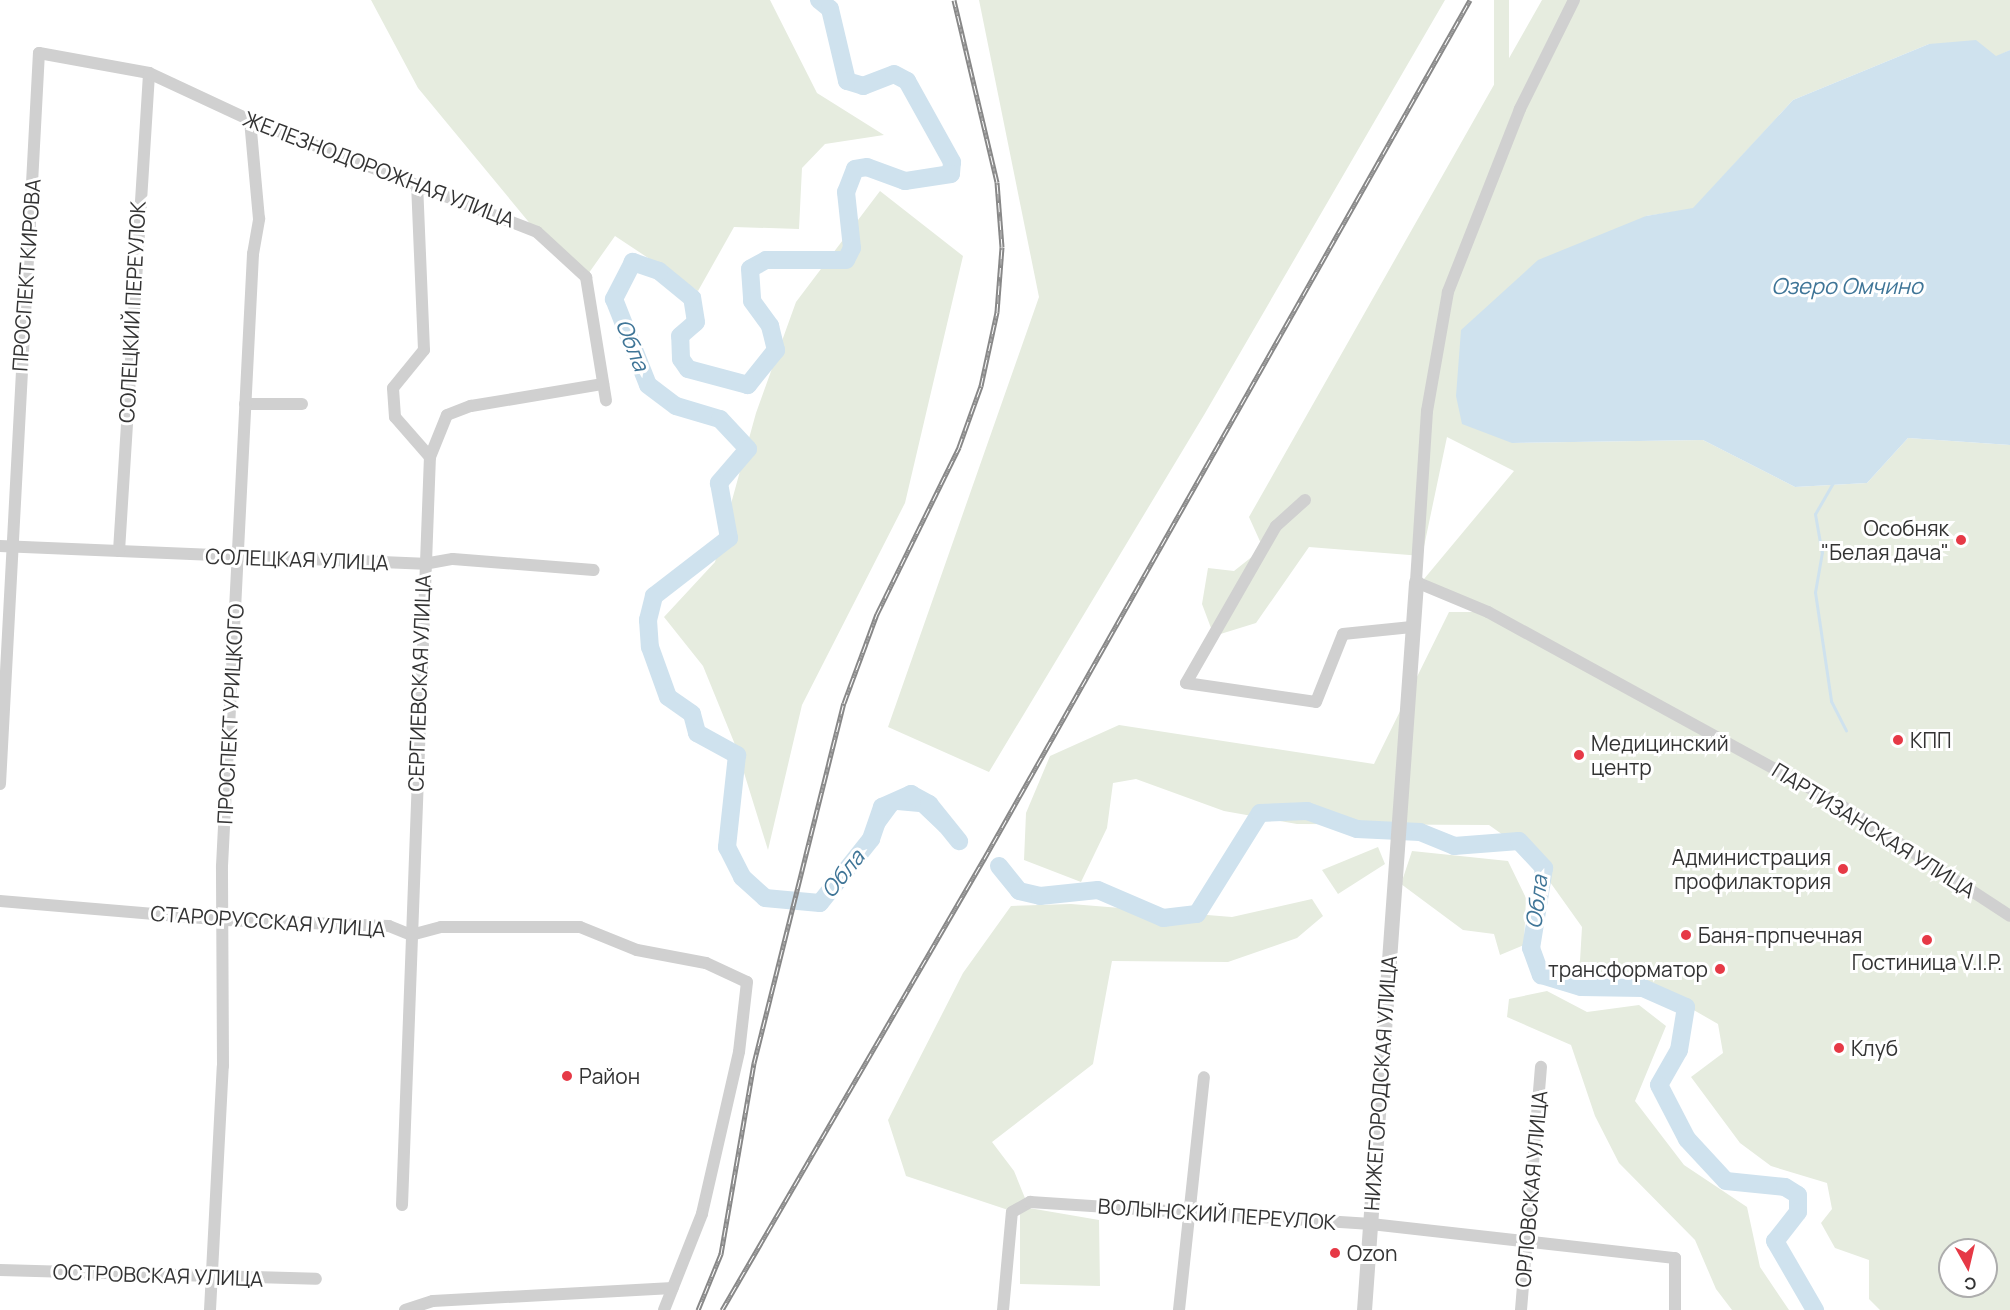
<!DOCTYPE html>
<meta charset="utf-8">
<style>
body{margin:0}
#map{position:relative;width:2010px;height:1310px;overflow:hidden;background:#fff;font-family:Manrope,sans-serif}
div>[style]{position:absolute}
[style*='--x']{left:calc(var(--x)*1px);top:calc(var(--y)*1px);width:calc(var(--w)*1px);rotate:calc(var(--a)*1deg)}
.green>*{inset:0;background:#e6ecdf;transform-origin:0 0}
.water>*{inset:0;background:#cfe2ee}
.stream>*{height:3px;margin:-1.5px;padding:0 1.5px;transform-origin:1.5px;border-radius:1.5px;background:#cfe2ee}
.river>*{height:18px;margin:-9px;padding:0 9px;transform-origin:9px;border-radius:9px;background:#cfe2ee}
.minor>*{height:12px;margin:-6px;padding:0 6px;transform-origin:6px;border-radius:6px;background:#d0d0d0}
.tertiary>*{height:15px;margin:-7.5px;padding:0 7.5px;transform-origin:7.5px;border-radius:7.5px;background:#d0d0d0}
.rail>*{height:5px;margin-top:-2.5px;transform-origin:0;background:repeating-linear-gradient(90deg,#fff 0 9px,#888 0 18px);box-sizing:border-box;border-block:2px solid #888}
.dots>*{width:16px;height:16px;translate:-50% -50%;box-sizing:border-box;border:3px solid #fff;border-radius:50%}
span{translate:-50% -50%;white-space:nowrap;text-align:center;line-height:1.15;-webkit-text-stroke:6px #fff;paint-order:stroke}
.street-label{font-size:21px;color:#333}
.poi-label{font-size:21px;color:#333}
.right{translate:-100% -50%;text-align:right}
.left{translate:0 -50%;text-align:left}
.water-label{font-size:22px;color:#3f7597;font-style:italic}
.north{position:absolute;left:1938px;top:1238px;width:60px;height:60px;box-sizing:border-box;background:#fff;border:2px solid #adadad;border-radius:50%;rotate:172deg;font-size:16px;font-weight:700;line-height:24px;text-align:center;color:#333}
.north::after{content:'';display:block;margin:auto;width:21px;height:27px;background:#e63946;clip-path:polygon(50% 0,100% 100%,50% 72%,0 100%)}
</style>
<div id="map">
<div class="green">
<i style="clip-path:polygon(371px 0,770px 0,817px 93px,884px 135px,825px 144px,802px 168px,799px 229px,734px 227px,698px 291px,615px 236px,586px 277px,537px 232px,418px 88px)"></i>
<i style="clip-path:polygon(979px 0,1445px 0,1204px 415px,989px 772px,888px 727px,1039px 297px)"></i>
<i style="left:1494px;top:0;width:15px;height:108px"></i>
<i style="clip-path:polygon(evenodd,1542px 0,2010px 0,2010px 50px,1996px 57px,1929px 44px,1793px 100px,1693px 209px,1646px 216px,1512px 443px,1703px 440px,1795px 487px,1867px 483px,1908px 438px,2010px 445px,2010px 1310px,1880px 1310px,1869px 1299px,1869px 1260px,1835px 1248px,1821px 1223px,1832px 1209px,1827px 1183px,1771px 1166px,1740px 1143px,1691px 1077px,1723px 1053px,1718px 1024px,1624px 970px,1570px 975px,1580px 961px,1582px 927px,1530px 854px,1489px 825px,1297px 824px,1224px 811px,1136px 779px,1113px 783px,1107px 828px,1081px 882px,1024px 860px,1026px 813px,1050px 756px,1119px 725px,1374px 764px,1449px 612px,1486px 612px,1424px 579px,1514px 471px,1447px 437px,1422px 556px,1309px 547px,1256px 623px,1214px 636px,1202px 604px,1208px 568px,1234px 571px,1263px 548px,1249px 517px,1542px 0,1950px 1250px,1986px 1250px,1986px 1286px,1950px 1286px,1950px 1250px)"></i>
<i style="clip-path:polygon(880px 191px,963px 256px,905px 503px,802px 705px,768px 850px,736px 747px,703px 666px,664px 617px,715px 562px,756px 413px,796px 302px)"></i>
<i style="clip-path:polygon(1378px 847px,1385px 864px,1338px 894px,1322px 870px)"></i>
<i style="clip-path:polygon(1412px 851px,1508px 861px,1526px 898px,1524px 945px,1500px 955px,1494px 934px,1463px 930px,1401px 884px)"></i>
<i style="clip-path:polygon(1312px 899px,1323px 916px,1297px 938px,1228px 962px,1112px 961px,1093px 1064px,992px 1142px,1014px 1171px,1029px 1208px,1099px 1220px,1100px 1286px,1020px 1284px,1020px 1214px,906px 1176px,888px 1120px,963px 973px,1011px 906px,1071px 904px,1232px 917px)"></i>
<i style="clip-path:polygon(1547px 991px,1587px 1012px,1639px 1005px,1666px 1026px,1635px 1101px,1684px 1165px,1747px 1207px,1760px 1267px,1789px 1310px,1732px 1310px,1716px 1289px,1695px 1240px,1619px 1163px,1595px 1116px,1571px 1045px,1507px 1017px,1509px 999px)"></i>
</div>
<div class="water">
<i style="clip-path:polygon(1976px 40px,1996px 56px,2010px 50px,2010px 445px,1908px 438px,1867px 483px,1795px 487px,1703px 440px,1512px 443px,1462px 424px,1456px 396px,1461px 330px,1538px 260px,1646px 216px,1693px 208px,1793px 100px,1929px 44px)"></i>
<i style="clip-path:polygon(911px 794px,929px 804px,959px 841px,940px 832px,919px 812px,897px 810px,822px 912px,820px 903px,871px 839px,882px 807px)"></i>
</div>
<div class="stream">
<i style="--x:1834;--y:481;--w:38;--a:120"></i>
<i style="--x:1815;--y:514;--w:39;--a:80"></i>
<i style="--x:1822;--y:552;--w:41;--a:99.9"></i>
<i style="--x:1815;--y:592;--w:110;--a:81.6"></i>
<i style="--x:1831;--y:701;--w:33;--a:63"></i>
</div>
<div class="river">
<i style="--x:819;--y:0;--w:14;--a:39"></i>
<i style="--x:830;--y:9;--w:74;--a:76.7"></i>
<i style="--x:847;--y:81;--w:17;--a:17"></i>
<i style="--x:863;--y:86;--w:33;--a:-21"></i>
<i style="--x:894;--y:74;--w:15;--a:28"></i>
<i style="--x:907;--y:81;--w:93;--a:60.9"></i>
<i style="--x:952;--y:162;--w:12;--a:95"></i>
<i style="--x:951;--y:174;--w:47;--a:171.3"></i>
<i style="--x:905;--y:181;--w:40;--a:-159.8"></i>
<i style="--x:867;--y:167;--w:12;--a:171"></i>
<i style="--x:855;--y:169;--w:25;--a:111"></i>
<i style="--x:846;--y:192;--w:56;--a:83.9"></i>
<i style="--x:852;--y:248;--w:13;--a:117"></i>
<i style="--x:846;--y:260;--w:80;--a:180"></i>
<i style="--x:766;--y:260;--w:18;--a:151"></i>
<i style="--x:750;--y:269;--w:32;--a:86"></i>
<i style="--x:752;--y:301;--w:31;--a:54"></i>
<i style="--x:770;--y:326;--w:25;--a:76"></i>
<i style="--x:776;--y:350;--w:45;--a:128.7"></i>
<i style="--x:748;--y:385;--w:62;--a:-165.1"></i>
<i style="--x:688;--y:369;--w:12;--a:-125"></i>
<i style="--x:681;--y:359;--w:23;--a:-92"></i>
<i style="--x:680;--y:336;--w:21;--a:-41"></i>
<i style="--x:696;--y:322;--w:24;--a:-99"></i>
<i style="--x:692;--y:298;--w:43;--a:-140.7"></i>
<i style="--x:659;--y:271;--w:28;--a:-161"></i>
<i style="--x:633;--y:262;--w:42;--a:117.2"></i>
<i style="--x:614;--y:299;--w:92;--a:68.4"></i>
<i style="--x:648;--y:385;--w:35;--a:37"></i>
<i style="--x:676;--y:406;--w:46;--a:16.5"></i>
<i style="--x:720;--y:419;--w:41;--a:47"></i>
<i style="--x:748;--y:449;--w:45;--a:130.5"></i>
<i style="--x:719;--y:483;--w:56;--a:79.7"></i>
<i style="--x:729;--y:538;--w:95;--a:142.3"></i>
<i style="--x:654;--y:596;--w:25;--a:104"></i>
<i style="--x:648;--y:620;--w:27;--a:86"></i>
<i style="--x:650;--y:647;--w:53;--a:70.2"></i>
<i style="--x:668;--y:697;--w:29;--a:35"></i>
<i style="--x:692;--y:714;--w:20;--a:75"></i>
<i style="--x:697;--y:733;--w:46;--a:28.8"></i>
<i style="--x:737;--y:755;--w:93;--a:96.2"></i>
<i style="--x:727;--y:847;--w:34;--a:63"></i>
<i style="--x:742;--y:877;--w:31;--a:42"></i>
<i style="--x:765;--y:898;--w:55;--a:5.2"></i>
<i style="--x:820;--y:903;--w:82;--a:-51.4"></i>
<i style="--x:871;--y:839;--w:34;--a:-71"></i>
<i style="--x:882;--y:807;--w:32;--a:-24"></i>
<i style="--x:911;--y:794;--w:21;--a:29"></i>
<i style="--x:929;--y:804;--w:48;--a:51"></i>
<i style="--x:999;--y:866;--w:32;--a:51"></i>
<i style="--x:1019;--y:891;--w:22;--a:13"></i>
<i style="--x:1040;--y:896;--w:58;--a:-5.9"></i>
<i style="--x:1098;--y:890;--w:71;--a:23.3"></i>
<i style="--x:1163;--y:918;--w:34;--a:-7"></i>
<i style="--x:1197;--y:914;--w:119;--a:-58"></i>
<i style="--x:1260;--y:813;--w:47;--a:-2.4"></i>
<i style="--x:1307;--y:811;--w:53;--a:19.8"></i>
<i style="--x:1357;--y:829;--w:63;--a:2.7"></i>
<i style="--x:1420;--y:832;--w:37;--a:22"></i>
<i style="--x:1454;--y:846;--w:65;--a:-4.4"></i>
<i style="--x:1519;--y:841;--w:37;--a:47"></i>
<i style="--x:1544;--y:868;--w:81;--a:99.2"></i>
<i style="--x:1531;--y:948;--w:29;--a:70"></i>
<i style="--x:1541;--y:975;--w:42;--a:16.7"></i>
<i style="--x:1581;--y:987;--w:62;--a:0.9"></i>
<i style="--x:1643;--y:988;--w:47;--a:23.8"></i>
<i style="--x:1686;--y:1007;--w:44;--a:99.2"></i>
<i style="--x:1679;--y:1050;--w:40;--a:119.7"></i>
<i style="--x:1659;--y:1085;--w:61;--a:62.6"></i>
<i style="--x:1687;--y:1139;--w:57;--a:47.1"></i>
<i style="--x:1726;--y:1181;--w:59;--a:5.8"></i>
<i style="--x:1785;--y:1187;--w:15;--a:32"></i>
<i style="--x:1798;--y:1195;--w:17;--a:90"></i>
<i style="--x:1798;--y:1212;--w:37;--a:128"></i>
<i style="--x:1775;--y:1241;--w:80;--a:59.9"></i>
</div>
<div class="minor">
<i style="--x:1574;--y:0;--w:122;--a:116.4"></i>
<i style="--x:1520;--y:109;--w:197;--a:111.5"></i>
<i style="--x:1448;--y:292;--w:121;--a:100"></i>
<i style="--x:1427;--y:411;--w:171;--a:93.7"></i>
<i style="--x:1416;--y:582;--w:78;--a:22.6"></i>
<i style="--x:1488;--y:612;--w:400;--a:28.7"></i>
<i style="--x:1839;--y:804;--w:204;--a:33.2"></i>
<i style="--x:245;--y:404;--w:57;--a:0"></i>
<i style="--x:430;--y:457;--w:45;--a:-68"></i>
<i style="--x:447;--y:415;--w:26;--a:-21"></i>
<i style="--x:471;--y:406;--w:134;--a:-9.5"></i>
<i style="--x:1305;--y:500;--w:39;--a:138"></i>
<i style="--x:1276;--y:526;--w:181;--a:119.8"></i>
<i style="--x:1186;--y:683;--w:131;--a:8.3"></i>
<i style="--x:1316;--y:702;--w:73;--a:-68.3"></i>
<i style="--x:1343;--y:634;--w:69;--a:-5.8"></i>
<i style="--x:0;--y:546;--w:424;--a:2.4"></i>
<i style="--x:424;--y:564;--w:29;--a:-10"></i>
<i style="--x:453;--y:559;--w:141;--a:4.5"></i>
<i style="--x:119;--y:551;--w:479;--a:-86.4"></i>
<i style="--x:0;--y:784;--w:732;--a:-86.95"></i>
<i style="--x:39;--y:53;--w:112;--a:10.3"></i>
<i style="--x:149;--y:73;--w:111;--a:25"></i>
<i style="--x:250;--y:120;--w:308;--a:21.3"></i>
<i style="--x:537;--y:232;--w:67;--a:42.6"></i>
<i style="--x:586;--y:277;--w:125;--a:80.8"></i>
<i style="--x:0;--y:901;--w:226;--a:4.8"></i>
<i style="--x:225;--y:920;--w:164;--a:2.1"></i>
<i style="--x:389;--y:926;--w:24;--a:22"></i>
<i style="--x:411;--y:935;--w:31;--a:-15"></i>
<i style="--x:441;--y:927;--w:139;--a:0"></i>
<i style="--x:580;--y:927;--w:61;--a:22"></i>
<i style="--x:637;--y:950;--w:70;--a:10.7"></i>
<i style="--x:706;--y:963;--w:45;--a:24.9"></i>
<i style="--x:747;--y:982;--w:70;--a:96.5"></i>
<i style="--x:739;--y:1052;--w:166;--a:102.9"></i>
<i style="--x:702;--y:1214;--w:103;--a:111.6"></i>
<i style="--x:402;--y:1205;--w:749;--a:-87.86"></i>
<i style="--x:430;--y:457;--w:53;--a:-131.2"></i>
<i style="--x:395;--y:417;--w:29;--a:-94"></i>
<i style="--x:393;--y:388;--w:49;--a:-50.8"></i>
<i style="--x:424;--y:350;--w:164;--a:-92.4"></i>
<i style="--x:0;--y:1270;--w:316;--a:1.6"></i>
<i style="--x:210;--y:1310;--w:244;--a:-87"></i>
<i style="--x:223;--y:1066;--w:200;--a:-90.3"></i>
<i style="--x:222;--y:866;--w:613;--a:-87.1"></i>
<i style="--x:253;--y:254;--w:36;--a:-80"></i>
<i style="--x:259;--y:219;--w:99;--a:-95.2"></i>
<i style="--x:405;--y:1310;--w:29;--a:-18"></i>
<i style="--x:433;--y:1301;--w:240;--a:-3.1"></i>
<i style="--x:1003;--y:1310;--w:98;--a:-84.8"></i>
<i style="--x:1012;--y:1212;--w:21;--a:-29"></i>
<i style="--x:1030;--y:1202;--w:342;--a:3.7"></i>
<i style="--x:1371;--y:1224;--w:306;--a:6.4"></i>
<i style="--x:1675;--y:1258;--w:52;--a:90"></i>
<i style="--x:1179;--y:1310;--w:234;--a:-83.9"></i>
<i style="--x:1521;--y:1310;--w:244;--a:-85.3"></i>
</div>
<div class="tertiary">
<i style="--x:1364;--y:1310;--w:730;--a:-85.91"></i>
</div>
<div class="rail">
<i style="--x:698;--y:1310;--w:61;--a:-67.7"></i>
<i style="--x:721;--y:1254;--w:194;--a:-80.2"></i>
<i style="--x:754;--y:1063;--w:371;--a:-76"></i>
<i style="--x:844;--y:703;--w:95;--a:-69.7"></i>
<i style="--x:877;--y:614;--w:186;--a:-63.8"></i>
<i style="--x:959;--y:447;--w:65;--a:-70.2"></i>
<i style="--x:981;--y:386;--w:76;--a:-77.8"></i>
<i style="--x:997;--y:312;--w:65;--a:-85.6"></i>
<i style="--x:1002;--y:247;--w:65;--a:-94.4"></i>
<i style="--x:997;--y:182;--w:187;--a:-103.3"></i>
<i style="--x:722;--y:1310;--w:522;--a:-59.85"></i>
<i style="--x:984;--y:859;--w:987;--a:-60.5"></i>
</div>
<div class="dots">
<i style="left:1961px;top:540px;background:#e63946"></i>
<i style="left:1898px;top:740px;background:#e63946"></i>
<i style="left:1579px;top:755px;background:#e63946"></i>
<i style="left:1843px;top:869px;background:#e63946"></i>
<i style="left:1686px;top:935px;background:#e63946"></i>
<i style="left:1927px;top:940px;background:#e63946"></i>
<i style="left:1720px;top:969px;background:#e63946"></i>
<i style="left:1839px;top:1048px;background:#e63946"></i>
<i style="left:567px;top:1076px;background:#e63946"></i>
<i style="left:1335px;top:1253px;background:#e63946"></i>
</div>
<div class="street-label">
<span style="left:379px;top:169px;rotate:21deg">ЖЕЛЕЗНОДОРОЖНАЯ УЛИЦА</span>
<span style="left:26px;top:275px;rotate:-86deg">ПРОСПЕКТ КИРОВА</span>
<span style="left:132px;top:312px;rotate:-87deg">СОЛЕЦКИЙ ПЕРЕУЛОК</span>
<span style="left:297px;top:559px;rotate:2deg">СОЛЕЦКАЯ УЛИЦА</span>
<span style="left:419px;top:683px;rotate:-88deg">СЕРГИЕВСКАЯ УЛИЦА</span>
<span style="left:230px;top:714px;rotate:-87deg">ПРОСПЕКТ УРИЦКОГО</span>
<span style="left:1874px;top:830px;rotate:32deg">ПАРТИЗАНСКАЯ УЛИЦА</span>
<span style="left:268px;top:921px;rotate:4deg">СТАРОРУССКАЯ УЛИЦА</span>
<span style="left:1380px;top:1083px;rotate:-86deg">НИЖЕГОРОДСКАЯ УЛИЦА</span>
<span style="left:1531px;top:1189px;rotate:-85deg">ОРЛОВСКАЯ УЛИЦА</span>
<span style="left:1217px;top:1214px;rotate:4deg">ВОЛЫНСКИЙ ПЕРЕУЛОК</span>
<span style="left:158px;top:1275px;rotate:2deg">ОСТРОВСКАЯ УЛИЦА</span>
</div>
<div class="poi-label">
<span class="right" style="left:1949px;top:540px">Особняк<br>"Белая дача"</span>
<span class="left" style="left:1910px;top:740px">КПП</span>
<span class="left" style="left:1591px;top:755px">Медицинский<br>центр</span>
<span class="right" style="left:1831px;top:869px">Администрация<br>профилактория</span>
<span class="left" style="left:1698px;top:935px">Баня-прпчечная</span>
<span style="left:1927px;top:962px">Гостиница V.I.P.</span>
<span class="right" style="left:1708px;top:969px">трансформатор</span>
<span class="left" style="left:1851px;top:1048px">Клуб</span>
<span class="left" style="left:579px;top:1076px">Район</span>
<span class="left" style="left:1347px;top:1253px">Ozon</span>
</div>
<div class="water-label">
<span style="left:1847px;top:287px">Озеро Омчино</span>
<span style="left:632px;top:345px;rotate:68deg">Обла</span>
<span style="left:843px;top:874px;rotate:-51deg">Обла</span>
<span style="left:1537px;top:902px;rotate:-83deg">Обла</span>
</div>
<div class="north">С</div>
</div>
